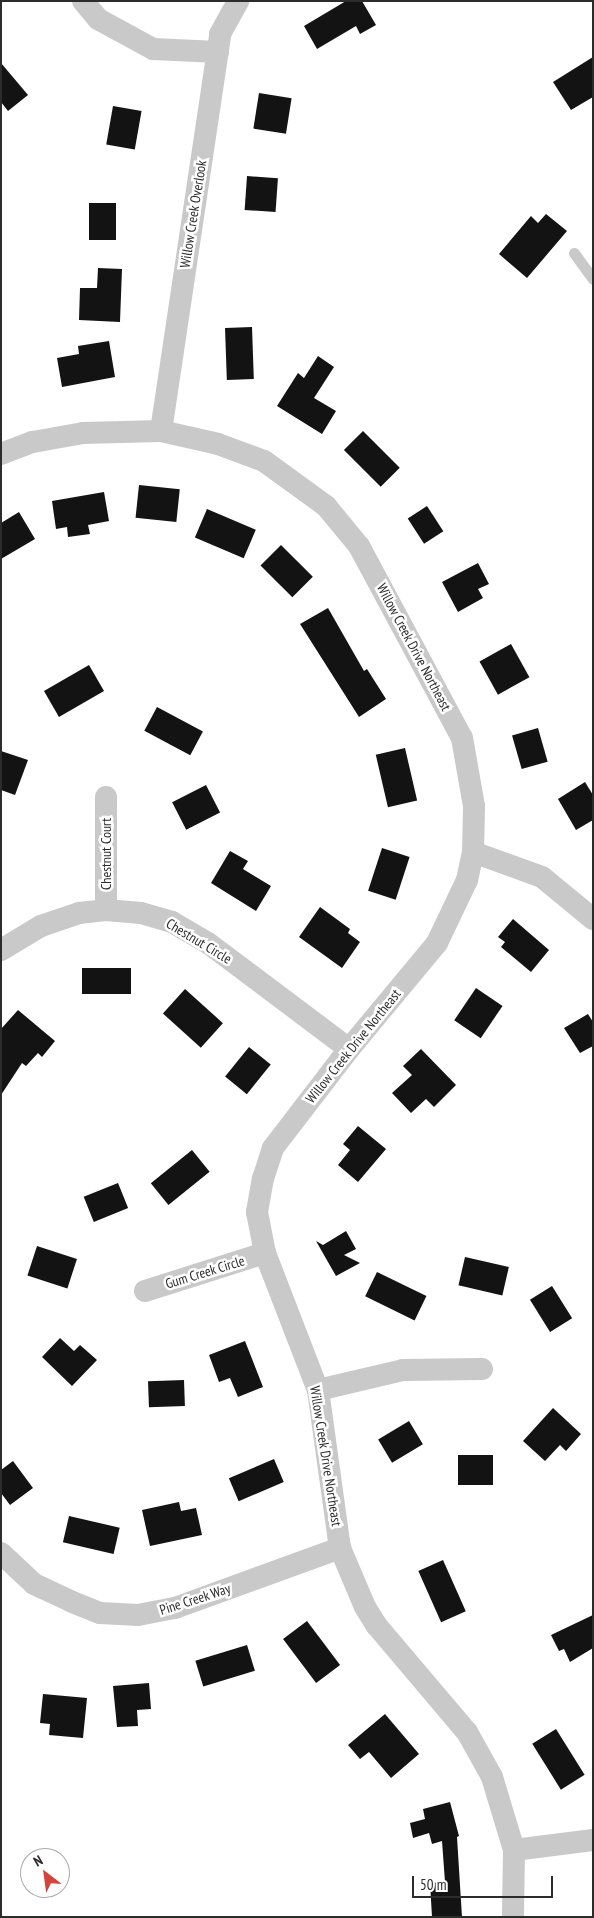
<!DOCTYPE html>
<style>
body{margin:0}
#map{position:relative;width:594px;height:1918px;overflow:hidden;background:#fff;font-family:"PT Sans Narrow",sans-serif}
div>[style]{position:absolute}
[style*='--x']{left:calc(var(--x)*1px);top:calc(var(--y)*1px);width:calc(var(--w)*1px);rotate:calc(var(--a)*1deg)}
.building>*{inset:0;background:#131313;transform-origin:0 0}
.service>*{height:11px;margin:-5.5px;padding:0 5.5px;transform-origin:5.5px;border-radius:5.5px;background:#c9c9c9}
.minor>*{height:22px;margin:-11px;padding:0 11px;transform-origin:11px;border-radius:11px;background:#c9c9c9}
span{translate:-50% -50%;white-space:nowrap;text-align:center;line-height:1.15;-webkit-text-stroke:5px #fff;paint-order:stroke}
.street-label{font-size:14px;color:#2c2c2c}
.frame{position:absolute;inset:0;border:2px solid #2c2c2c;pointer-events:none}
.north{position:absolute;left:20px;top:1848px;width:50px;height:50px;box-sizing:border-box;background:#fff;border:1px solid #ababab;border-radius:50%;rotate:330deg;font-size:14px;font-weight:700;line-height:20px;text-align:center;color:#2c2c2c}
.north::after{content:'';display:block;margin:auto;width:18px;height:22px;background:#d5433d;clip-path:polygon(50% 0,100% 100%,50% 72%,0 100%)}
.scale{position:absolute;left:412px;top:1876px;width:141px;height:22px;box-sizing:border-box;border:2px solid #2c2c2c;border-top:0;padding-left:6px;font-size:15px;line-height:18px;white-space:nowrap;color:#2c2c2c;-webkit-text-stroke:4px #fff;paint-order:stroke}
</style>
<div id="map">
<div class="building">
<i style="clip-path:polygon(346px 1px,362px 1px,376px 25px,360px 34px,356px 26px,317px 49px,304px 26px)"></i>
<i style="clip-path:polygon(593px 57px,593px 97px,571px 110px,553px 82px)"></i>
<i style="clip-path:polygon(1px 63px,28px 95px,8px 111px,1px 102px)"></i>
<i style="left:259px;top:93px;width:33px;height:36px;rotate:9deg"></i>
<i style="left:113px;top:106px;width:29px;height:39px;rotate:10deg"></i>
<i style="left:247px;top:176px;width:31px;height:34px;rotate:4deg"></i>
<i style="left:89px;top:203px;width:27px;height:37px"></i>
<i style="clip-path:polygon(546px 214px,567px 231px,527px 278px,499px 254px,531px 216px,538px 223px)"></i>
<i style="clip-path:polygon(98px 268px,122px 269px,120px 322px,79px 320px,80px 288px,97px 288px)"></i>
<i style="left:252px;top:327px;width:52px;height:27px;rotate:88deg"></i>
<i style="clip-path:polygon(109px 341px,115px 377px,62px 387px,57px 358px,79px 354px,78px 346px)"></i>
<i style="clip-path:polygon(318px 356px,334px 367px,314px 398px,336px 411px,322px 434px,277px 406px,298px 373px,304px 378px)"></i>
<i style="left:363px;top:431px;width:52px;height:27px;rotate:45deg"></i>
<i style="left:139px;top:485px;width:41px;height:33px;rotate:6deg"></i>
<i style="clip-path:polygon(104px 492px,109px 521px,88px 525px,90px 534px,68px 537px,67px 527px,56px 529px,52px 501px)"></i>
<i style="left:427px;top:506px;width:30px;height:23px;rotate:57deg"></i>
<i style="left:207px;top:509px;width:53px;height:31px;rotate:23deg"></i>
<i style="clip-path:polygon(19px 512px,35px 539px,1px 559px,1px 523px)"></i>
<i style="left:281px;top:545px;width:45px;height:29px;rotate:45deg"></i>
<i style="clip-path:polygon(478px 563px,489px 584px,478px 589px,483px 598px,458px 612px,442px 582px)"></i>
<i style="clip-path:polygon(328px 608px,364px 671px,367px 669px,386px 699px,359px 717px,300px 624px)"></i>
<i style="left:511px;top:644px;width:38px;height:36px;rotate:61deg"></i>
<i style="left:89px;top:665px;width:30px;height:52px;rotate:60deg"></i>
<i style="left:157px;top:707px;width:52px;height:27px;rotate:28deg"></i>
<i style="left:538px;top:728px;width:35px;height:27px;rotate:74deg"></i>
<i style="left:405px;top:748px;width:54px;height:30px;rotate:77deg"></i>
<i style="clip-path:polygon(1px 751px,28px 760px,15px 795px,1px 790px)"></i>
<i style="clip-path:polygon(585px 782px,593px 795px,593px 820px,576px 830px,558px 799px)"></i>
<i style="left:206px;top:785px;width:31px;height:38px;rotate:63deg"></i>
<i style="left:382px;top:848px;width:29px;height:45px;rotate:18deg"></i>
<i style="clip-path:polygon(230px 851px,248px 861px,243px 869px,271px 886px,256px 911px,211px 883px)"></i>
<i style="clip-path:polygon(320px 907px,350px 929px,348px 933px,360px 942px,342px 968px,299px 937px)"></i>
<i style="clip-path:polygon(513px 919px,549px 950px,531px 972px,501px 947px,505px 942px,498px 937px)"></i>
<i style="left:82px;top:968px;width:49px;height:26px"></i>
<i style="left:476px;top:988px;width:32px;height:39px;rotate:34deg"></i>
<i style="left:185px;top:989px;width:51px;height:33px;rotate:42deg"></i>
<i style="clip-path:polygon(18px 1010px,55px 1041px,42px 1057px,38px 1053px,26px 1066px,22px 1063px,1px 1095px,1px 1029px)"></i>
<i style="clip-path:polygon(588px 1014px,593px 1022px,593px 1046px,580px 1053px,564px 1028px)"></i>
<i style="left:249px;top:1047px;width:28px;height:38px;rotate:39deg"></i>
<i style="clip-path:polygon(421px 1049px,456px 1085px,434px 1107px,426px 1099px,411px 1113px,392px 1093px,412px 1075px,403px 1066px)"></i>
<i style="clip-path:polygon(358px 1126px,386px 1149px,358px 1182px,338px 1165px,350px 1150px,343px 1144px)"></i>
<i style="left:192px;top:1150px;width:28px;height:53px;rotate:51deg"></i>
<i style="left:118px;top:1183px;width:27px;height:37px;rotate:68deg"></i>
<i style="clip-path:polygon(346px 1231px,356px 1249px,344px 1255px,360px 1263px,336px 1276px,316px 1241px,323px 1245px)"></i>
<i style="left:37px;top:1246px;width:42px;height:31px;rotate:18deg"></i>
<i style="left:465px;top:1257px;width:45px;height:29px;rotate:13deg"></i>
<i style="left:377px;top:1272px;width:55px;height:27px;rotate:26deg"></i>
<i style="left:552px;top:1286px;width:38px;height:26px;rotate:58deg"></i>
<i style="clip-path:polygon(60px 1338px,74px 1351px,80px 1345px,97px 1360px,72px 1386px,42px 1357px)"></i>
<i style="clip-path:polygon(245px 1341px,263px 1387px,238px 1397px,230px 1378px,219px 1382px,209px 1355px)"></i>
<i style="left:184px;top:1380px;width:26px;height:36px;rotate:88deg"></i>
<i style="clip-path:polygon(553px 1408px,581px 1434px,566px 1451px,560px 1445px,545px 1461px,523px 1441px)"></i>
<i style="left:409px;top:1421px;width:27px;height:36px;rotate:59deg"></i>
<i style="left:458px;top:1455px;width:35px;height:30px"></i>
<i style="left:274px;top:1459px;width:25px;height:49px;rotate:67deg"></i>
<i style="clip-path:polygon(13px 1461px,33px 1488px,10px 1505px,1px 1493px,1px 1470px)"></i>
<i style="clip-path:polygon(179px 1502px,181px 1511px,196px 1508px,202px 1535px,150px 1546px,142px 1510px)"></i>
<i style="left:69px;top:1516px;width:52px;height:27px;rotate:13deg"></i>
<i style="left:443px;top:1560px;width:56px;height:27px;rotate:66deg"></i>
<i style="clip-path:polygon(593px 1615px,593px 1648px,570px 1662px,564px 1649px,559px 1651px,551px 1635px)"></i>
<i style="left:307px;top:1621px;width:55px;height:30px;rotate:53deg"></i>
<i style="left:247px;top:1645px;width:27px;height:54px;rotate:73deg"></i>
<i style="clip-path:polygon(149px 1683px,151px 1709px,137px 1710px,138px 1726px,117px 1727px,113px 1686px)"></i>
<i style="clip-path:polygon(43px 1694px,87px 1698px,83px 1738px,49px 1735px,50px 1724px,40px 1723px)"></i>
<i style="clip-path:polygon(385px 1714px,419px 1754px,391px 1778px,369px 1752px,360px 1759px,348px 1745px)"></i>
<i style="left:556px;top:1729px;width:54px;height:28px;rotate:58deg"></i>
<i style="clip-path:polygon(450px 1802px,459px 1836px,457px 1837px,462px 1917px,432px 1917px,430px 1883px,445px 1882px,442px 1841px,432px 1844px,429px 1833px,413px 1838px,410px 1823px,425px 1819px,423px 1809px)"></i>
</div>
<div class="service">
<i style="--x:574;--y:253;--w:32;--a:54"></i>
</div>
<div class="minor">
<i style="--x:83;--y:1;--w:23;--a:50"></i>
<i style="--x:98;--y:19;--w:63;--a:28.6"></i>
<i style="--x:153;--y:49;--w:65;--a:2.6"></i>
<i style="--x:161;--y:431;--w:401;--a:-81.5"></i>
<i style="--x:220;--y:34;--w:38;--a:-61"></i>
<i style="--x:1;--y:454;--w:34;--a:-21"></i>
<i style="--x:33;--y:442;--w:51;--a:-10.2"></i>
<i style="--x:83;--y:433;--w:78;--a:-1.5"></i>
<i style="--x:161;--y:431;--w:58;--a:12.8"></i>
<i style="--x:218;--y:444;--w:49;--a:20.3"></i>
<i style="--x:264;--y:461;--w:77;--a:36"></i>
<i style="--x:326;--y:506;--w:52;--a:50.5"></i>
<i style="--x:359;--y:546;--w:218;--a:61.8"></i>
<i style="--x:462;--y:738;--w:69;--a:80"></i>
<i style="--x:474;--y:806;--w:46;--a:91.2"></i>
<i style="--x:473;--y:852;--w:29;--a:102"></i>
<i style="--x:467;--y:880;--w:70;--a:115.5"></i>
<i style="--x:437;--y:943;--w:138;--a:129.7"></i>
<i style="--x:349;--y:1049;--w:125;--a:127.5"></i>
<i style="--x:273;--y:1148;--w:32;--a:108"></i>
<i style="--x:263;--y:1178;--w:35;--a:100"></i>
<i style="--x:257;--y:1212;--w:42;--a:79"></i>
<i style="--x:265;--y:1253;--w:147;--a:68.9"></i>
<i style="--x:318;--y:1390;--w:160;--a:82.1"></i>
<i style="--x:340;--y:1548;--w:64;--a:67"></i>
<i style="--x:365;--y:1607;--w:22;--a:58"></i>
<i style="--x:377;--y:1626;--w:139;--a:49.7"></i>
<i style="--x:467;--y:1732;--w:51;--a:60.9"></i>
<i style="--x:492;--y:1777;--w:76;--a:73.2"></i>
<i style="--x:514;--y:1850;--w:67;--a:90.9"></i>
<i style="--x:473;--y:852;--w:73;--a:19.9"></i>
<i style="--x:542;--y:877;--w:66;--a:39.5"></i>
<i style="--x:106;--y:910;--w:113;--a:-90"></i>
<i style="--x:1;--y:950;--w:47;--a:-31"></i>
<i style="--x:41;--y:926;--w:40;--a:-18.9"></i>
<i style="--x:79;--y:913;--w:27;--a:-6"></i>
<i style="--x:106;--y:910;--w:35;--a:5"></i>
<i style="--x:141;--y:913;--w:32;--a:16"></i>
<i style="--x:172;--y:922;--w:42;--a:30.3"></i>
<i style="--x:208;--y:943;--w:176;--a:36.9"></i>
<i style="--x:145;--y:1291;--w:126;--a:-17.6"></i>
<i style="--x:318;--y:1390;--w:87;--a:-13.2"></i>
<i style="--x:403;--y:1370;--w:79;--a:-0.7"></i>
<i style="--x:1;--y:1553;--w:45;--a:43.2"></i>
<i style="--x:34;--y:1584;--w:40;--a:25"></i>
<i style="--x:70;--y:1601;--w:32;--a:22"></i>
<i style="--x:100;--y:1613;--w:38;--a:3"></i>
<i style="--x:138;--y:1615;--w:38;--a:-11"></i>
<i style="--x:175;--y:1608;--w:176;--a:-20"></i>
<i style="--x:514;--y:1850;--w:80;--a:-7.2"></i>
</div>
<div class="street-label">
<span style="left:193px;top:214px;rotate:-81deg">Willow Creek Overlook</span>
<span style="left:414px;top:647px;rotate:62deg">Willow Creek Drive Northeast</span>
<span style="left:106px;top:854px;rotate:-90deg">Chestnut Court</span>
<span style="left:199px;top:941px;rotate:31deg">Chestnut Circle</span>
<span style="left:353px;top:1046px;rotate:-51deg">Willow Creek Drive Northeast</span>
<span style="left:205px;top:1272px;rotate:-17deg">Gum Creek Circle</span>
<span style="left:326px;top:1456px;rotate:81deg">Willow Creek Drive Northeast</span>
<span style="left:195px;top:1599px;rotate:-18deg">Pine Creek Way</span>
</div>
<div class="frame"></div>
<div class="north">N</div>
<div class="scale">50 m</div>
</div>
